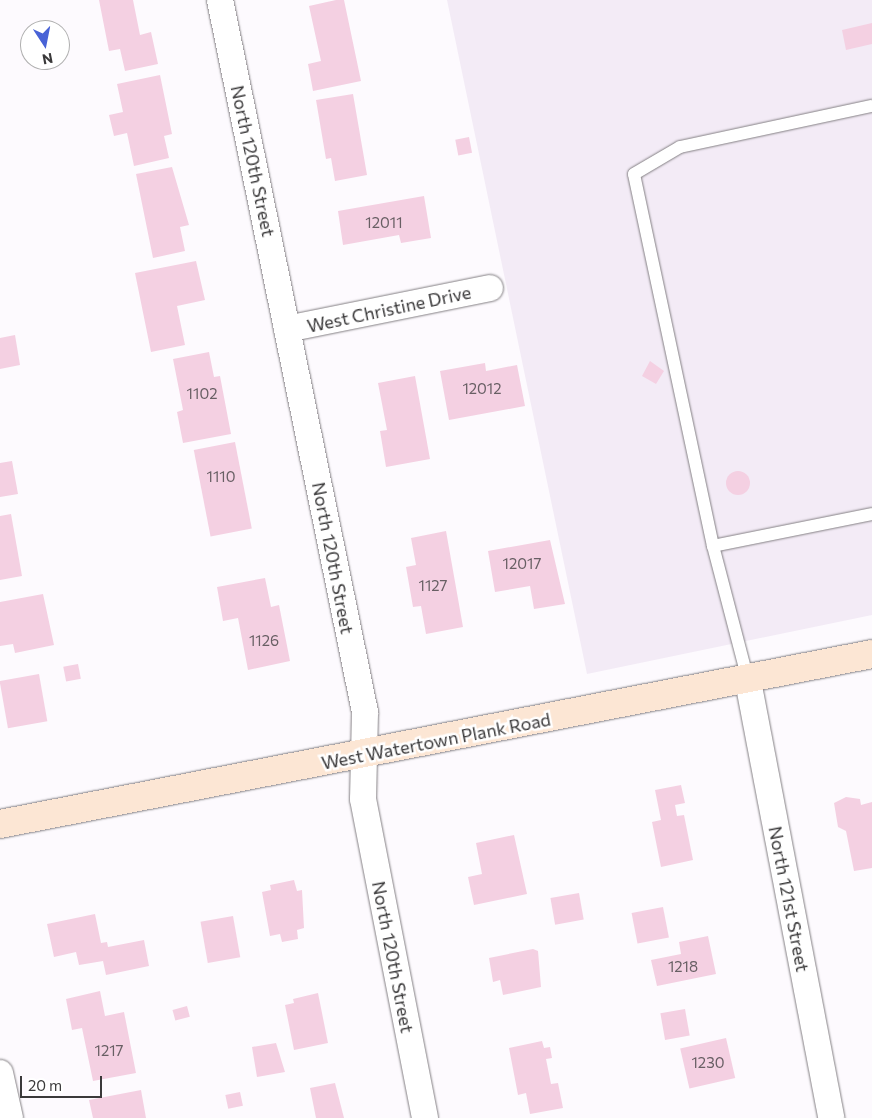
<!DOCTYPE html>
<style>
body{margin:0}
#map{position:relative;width:872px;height:1118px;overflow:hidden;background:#fdfafe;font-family:Commissioner,sans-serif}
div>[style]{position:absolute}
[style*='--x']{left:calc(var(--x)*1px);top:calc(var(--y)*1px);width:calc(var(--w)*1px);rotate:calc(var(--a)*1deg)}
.built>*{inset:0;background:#f3ebf6}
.building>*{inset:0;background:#f4d0e2;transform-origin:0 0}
.round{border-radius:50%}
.roads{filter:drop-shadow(0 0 1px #848084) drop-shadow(0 0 1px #848084)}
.lane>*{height:12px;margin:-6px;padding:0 6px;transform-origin:6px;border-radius:6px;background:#fff}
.street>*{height:26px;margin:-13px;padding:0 13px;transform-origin:13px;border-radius:13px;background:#fff}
.secondary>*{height:28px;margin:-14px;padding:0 14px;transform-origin:14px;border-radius:14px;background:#fce6d4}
span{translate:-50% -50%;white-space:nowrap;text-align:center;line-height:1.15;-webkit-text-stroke:5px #fff;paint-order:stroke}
.number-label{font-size:15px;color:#685f64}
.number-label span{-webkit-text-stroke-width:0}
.street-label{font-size:18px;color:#3a393a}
.north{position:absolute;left:20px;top:20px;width:50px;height:50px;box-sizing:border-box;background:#fff;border:1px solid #b0b0b0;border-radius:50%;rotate:169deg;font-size:14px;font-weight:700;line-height:20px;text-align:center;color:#3a393a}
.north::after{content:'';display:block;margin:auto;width:18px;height:22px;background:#4862d6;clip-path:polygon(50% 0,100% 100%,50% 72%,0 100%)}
.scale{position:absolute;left:20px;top:1076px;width:82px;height:22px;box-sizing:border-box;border:2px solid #3a393a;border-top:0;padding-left:6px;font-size:15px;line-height:18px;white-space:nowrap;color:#3a393a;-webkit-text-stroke:4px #fff;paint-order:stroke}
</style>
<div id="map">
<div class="built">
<i style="clip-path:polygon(447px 0,872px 0,872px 615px,587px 674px)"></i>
</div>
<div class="building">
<i style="clip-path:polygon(99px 0,133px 0,140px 35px,151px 32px,158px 64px,125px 71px,120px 49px,109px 51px)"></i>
<i style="clip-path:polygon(336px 0,344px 0,361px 81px,313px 91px,308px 64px,321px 61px,309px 6px)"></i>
<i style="clip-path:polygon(872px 23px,872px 44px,846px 50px,842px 30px)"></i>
<i style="clip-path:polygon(160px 75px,172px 134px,164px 136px,169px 158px,134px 166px,127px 133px,114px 136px,109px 115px,123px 112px,117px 84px)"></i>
<i style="clip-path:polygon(353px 94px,367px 175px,335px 181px,331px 158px,326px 159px,316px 100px)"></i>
<i style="left:469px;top:137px;width:16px;height:14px;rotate:79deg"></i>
<i style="clip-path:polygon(172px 167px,189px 225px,180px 227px,185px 251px,153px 258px,136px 174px)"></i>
<i style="clip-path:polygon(424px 196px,431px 238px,401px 243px,399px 235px,343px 245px,338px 211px)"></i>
<i style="clip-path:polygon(196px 261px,205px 300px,177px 306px,185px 345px,151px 352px,135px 273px)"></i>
<i style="clip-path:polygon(15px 335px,20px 365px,0 369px,0 338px)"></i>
<i style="clip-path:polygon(209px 352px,214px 377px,220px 376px,231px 434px,183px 443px,177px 412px,183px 410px,173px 359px)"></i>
<i style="clip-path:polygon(650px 361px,664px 371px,656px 384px,642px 376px)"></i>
<i style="clip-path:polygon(485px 363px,486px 371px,517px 365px,525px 406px,449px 420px,440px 371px)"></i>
<i style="clip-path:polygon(415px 376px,430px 459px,386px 467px,380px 431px,387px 430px,378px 383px)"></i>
<i style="left:235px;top:442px;width:88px;height:42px;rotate:79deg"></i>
<i style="clip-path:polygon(12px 461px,18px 494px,0 497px,0 463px)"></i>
<i class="round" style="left:726px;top:471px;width:24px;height:24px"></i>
<i style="clip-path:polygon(11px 514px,22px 576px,0 580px,0 516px)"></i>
<i style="clip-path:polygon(446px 531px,463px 627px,426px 634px,421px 606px,413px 607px,406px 567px,416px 565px,411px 538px)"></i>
<i style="clip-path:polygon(550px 540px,565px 604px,534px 609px,530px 586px,495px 592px,488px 551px)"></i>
<i style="clip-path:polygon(265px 578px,271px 607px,279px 605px,290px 661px,248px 670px,238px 618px,223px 621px,217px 587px)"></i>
<i style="clip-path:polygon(43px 594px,54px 645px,15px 653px,13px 644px,0 646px,0 602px)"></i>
<i style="left:78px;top:664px;width:15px;height:15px;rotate:79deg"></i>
<i style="left:39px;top:674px;width:48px;height:40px;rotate:80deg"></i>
<i style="clip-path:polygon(681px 785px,685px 803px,675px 805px,677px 816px,684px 815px,693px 860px,661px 867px,652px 822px,661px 820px,655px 790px)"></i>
<i style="clip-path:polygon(846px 797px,860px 799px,861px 805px,872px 802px,872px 868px,854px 871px,846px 831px,838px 827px,834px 803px)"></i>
<i style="clip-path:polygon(514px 835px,527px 894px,474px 905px,468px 877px,482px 874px,476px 843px)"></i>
<i style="clip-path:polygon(294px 880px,297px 891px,302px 890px,304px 928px,297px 930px,298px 939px,282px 942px,280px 934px,270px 936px,262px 892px,271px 890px,270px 885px)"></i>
<i style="left:579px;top:893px;width:27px;height:29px;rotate:80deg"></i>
<i style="left:663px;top:907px;width:31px;height:32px;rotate:79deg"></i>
<i style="clip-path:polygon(95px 914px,101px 943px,107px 942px,108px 947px,144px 940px,149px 966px,106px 975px,103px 961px,79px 965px,76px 952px,54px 957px,47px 924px)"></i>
<i style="left:233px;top:916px;width:42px;height:33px;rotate:80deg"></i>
<i style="clip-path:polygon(708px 936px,716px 974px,657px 986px,651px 960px,681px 954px,679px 942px)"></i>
<i style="clip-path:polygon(533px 949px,538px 951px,541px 987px,503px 995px,500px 980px,493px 982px,489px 958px)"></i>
<i style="clip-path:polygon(100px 991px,105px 1016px,124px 1012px,136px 1073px,93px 1081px,82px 1028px,72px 1030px,66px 999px)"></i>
<i style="clip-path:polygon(318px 993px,328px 1043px,294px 1050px,285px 1005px,294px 1003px,293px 999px)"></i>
<i style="left:187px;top:1006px;width:11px;height:15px;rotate:75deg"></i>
<i style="left:685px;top:1009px;width:27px;height:25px;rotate:80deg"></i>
<i style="left:726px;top:1038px;width:41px;height:47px;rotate:77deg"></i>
<i style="clip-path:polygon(542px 1041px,544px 1048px,550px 1047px,552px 1058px,546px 1059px,551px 1084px,558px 1083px,563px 1108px,530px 1114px,526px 1093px,518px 1095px,509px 1048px)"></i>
<i style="clip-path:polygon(276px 1043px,285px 1072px,257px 1077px,252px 1047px)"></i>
<i style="clip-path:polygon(335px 1083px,344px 1118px,316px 1118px,310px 1088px)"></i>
<i style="clip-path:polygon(141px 1090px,146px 1118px,93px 1118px,89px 1100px)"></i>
<i style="left:240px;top:1092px;width:14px;height:15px;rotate:78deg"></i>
</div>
<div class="roads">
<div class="lane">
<i style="--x:713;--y:546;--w:380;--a:-102"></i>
<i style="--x:634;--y:174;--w:53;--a:-30.4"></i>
<i style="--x:680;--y:147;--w:196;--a:-12.1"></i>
<i style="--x:748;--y:680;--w:138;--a:-104.6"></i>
<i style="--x:713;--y:546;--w:162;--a:-11.4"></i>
</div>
<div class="street">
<i style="--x:220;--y:0;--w:727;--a:78.49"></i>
<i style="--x:365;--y:712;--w:87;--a:91.3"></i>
<i style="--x:363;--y:799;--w:325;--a:79"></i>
<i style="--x:287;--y:329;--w:207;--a:-11.4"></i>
<i style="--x:748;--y:681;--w:445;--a:79.2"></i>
<i style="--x:0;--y:1073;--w:46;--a:77.5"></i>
</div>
<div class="secondary">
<i style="--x:0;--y:824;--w:888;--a:-11.03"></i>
</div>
</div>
<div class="number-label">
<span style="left:384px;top:223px">12011</span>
<span style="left:482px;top:389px">12012</span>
<span style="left:202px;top:394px">1102</span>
<span style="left:221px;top:477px">1110</span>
<span style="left:522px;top:564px">12017</span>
<span style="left:433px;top:586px">1127</span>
<span style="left:264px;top:641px">1126</span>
<span style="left:683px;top:967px">1218</span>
<span style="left:109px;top:1051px">1217</span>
<span style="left:708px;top:1063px">1230</span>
</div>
<div class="street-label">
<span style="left:253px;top:161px;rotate:78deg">North 120th Street</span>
<span style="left:389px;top:309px;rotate:-12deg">West Christine Drive</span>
<span style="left:333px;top:558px;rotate:79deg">North 120th Street</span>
<span style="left:436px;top:741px;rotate:-11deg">West Watertown Plank Road</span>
<span style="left:789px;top:899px;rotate:79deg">North 121st Street</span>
<span style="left:393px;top:957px;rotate:79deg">North 120th Street</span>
</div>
<div class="north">N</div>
<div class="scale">20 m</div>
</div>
